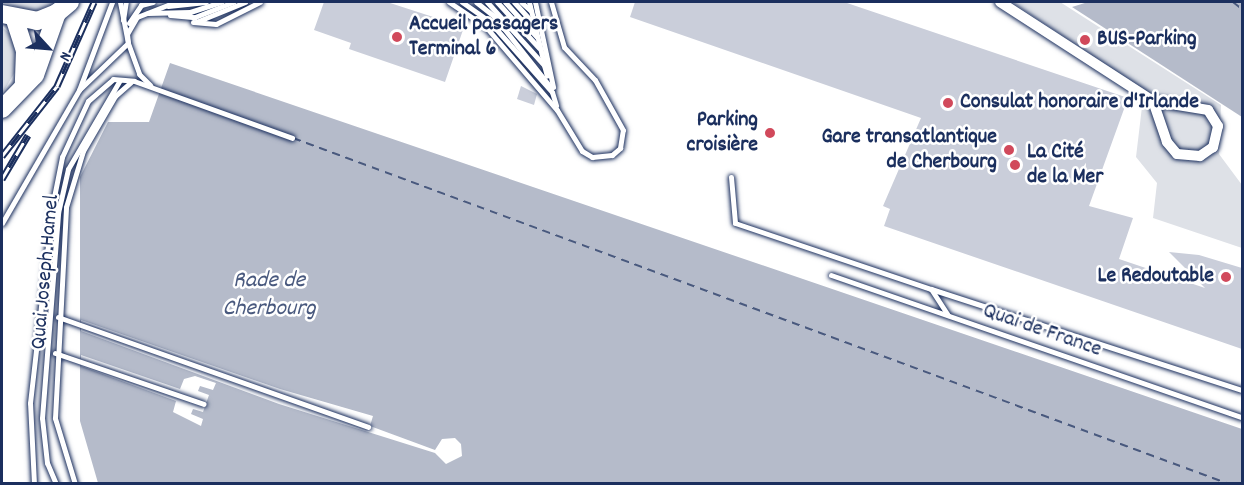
<!DOCTYPE html>
<meta charset="utf-8">
<style>
body{margin:0}
#map{position:relative;width:1244px;height:485px;overflow:hidden;background:#fff;font-family:Dekko,sans-serif}
div>[style]{position:absolute}
[style*='--x']{left:calc(var(--x)*1px);top:calc(var(--y)*1px);width:calc(var(--w)*1px);rotate:calc(var(--a)*1deg)}
.green>*{inset:0;background:#dee1e7}
.water>*{inset:0;background:#b5bbca}
.pier>*{inset:0;background:#fff}
.ferry>*{height:1.5px;margin-top:-0.75px;transform-origin:0;background:repeating-linear-gradient(90deg,#49597e 0 8px,transparent 0 14px)}
.building>*{inset:0;background:#caceda}
.roads{filter:drop-shadow(0 0 2px #1b2f5e) drop-shadow(0 0 2px #1b2f5e)}
.service>*{height:5px;margin:-2.5px;padding:0 2.5px;transform-origin:2.5px;border-radius:2.5px;background:#fff}
.minor>*{height:10px;margin:-5px;padding:0 5px;transform-origin:5px;border-radius:5px;background:#fff}
.primary>*{height:18px;margin:-9px;padding:0 9px;transform-origin:9px;border-radius:9px;background:#fff}
.rail>*{height:7px;margin-top:-3.5px;transform-origin:0;background:repeating-linear-gradient(90deg,#fff 0 14px,#1b2f5e 0 28px);box-sizing:border-box;border-block:2px solid #1b2f5e}
.dots>*{width:16px;height:16px;translate:-50% -50%;box-sizing:border-box;border:3px solid #fff;border-radius:50%}
span{translate:-50% -50%;white-space:nowrap;text-align:center;line-height:1.15;-webkit-text-stroke:5px #fff;paint-order:stroke}
.poi-label{font-size:22px;color:#1b2f5e;font-weight:700}
.left{translate:0 -50%;text-align:left}
.right{translate:-100% -50%;text-align:right}
.street-label{font-size:22px;color:#1b2f5e}
.water-label{font-size:24px;color:#49597e;font-style:italic}
.frame{position:absolute;inset:0;border:3px solid #1b2f5e;pointer-events:none}
.north{position:absolute;left:18px;top:18px;width:60px;height:60px;-webkit-text-stroke:4px #fff;paint-order:stroke;rotate:116deg;font-size:16px;font-weight:700;line-height:24px;text-align:center;color:#1b2f5e}
.north::after{content:'';display:block;margin:auto;width:21px;height:27px;background:#1b2f5e;clip-path:polygon(50% 0,100% 100%,50% 72%,0 100%)}
</style>
<div id="map">
<div class="green">
<i style="clip-path:polygon(2px 2px,58px 2px,32px 12px)"></i>
<i style="clip-path:polygon(1012px 2px,1060px 2px,1221px 105px,1219px 154px,1242px 185px,1242px 248px,1153px 218px,1157px 183px,1136px 157px,1144px 90px)"></i>
<i style="clip-path:polygon(2px 27px,12px 36px,17px 56px,15px 72px,2px 94px)"></i>
</div>
<div class="water">
<i style="clip-path:polygon(1088px 2px,1242px 2px,1242px 117px,1072px 7px)"></i>
<i style="clip-path:polygon(170px 63px,1242px 429px,1242px 483px,98px 483px,80px 421px,80px 177px,108px 122px,149px 122px)"></i>
</div>
<div class="pier">
<i style="clip-path:polygon(81px 320px,280px 389px,373px 416px,370px 426px,435px 450px,442px 439px,455px 438px,461px 444px,462px 456px,446px 464px,435px 453px,279px 404px,81px 331px)"></i>
<i style="clip-path:polygon(81px 355px,180px 389px,184px 379px,195px 376px,216px 383px,213px 390px,200px 386px,198px 391px,209px 395px,203px 412px,193px 409px,191px 414px,203px 419px,201px 426px,173px 412px,176px 401px,81px 366px)"></i>
</div>
<div class="ferry">
<i style="--x:1233;--y:2;--w:11;--a:38"></i>
<i style="--x:293;--y:138;--w:998;--a:20.29"></i>
</div>
<div class="building">
<i style="clip-path:polygon(324px 2px,387px 2px,464px 27px,445px 82px,349px 49px,351px 43px,314px 30px)"></i>
<i style="clip-path:polygon(635px 2px,844px 2px,1128px 98px,1089px 206px,1133px 218px,1119px 259px,1205px 288px,1169px 252px,1199px 255px,1242px 268px,1242px 349px,884px 226px,890px 209px,883px 206px,921px 118px,630px 17px)"></i>
<i style="clip-path:polygon(521px 86px,537px 94px,534px 105px,517px 99px)"></i>
</div>
<div class="roads">
<div class="service">
<i style="--x:120;--y:2;--w:42;--a:79"></i>
<i style="--x:128;--y:43;--w:33;--a:70"></i>
<i style="--x:139;--y:74;--w:16;--a:45"></i>
<i style="--x:449;--y:2;--w:45;--a:34"></i>
<i style="--x:486;--y:27;--w:109;--a:49.5"></i>
<i style="--x:557;--y:110;--w:48;--a:58.6"></i>
<i style="--x:582;--y:151;--w:12;--a:31"></i>
<i style="--x:592;--y:157;--w:20;--a:-6"></i>
<i style="--x:612;--y:155;--w:11;--a:-41"></i>
<i style="--x:620;--y:148;--w:18;--a:-81"></i>
<i style="--x:623;--y:130;--w:57;--a:-119.2"></i>
<i style="--x:595;--y:80;--w:45;--a:-133.2"></i>
<i style="--x:564;--y:47;--w:47;--a:-106.1"></i>
<i style="--x:462;--y:2;--w:33;--a:35"></i>
<i style="--x:489;--y:21;--w:95;--a:48.4"></i>
<i style="--x:552;--y:92;--w:14;--a:73"></i>
<i style="--x:476;--y:2;--w:23;--a:38"></i>
<i style="--x:494;--y:16;--w:92;--a:51.6"></i>
<i style="--x:487;--y:2;--w:85;--a:47.9"></i>
<i style="--x:544;--y:65;--w:11;--a:75"></i>
<i style="--x:497;--y:2;--w:62;--a:47.6"></i>
<i style="--x:505;--y:2;--w:47;--a:47.6"></i>
<i style="--x:514;--y:2;--w:30;--a:48"></i>
<i style="--x:521;--y:2;--w:13;--a:42"></i>
<i style="--x:529;--y:2;--w:64;--a:76.4"></i>
<i style="--x:535;--y:2;--w:87;--a:78"></i>
<i style="--x:176;--y:4;--w:13;--a:-9"></i>
<i style="--x:168;--y:6;--w:38;--a:-6"></i>
<i style="--x:148;--y:13;--w:42;--a:-1.4"></i>
<i style="--x:190;--y:12;--w:33;--a:-18"></i>
<i style="--x:170;--y:15;--w:25;--a:5"></i>
<i style="--x:195;--y:17;--w:41;--a:-21.5"></i>
<i style="--x:123;--y:20;--w:18;--a:-81"></i>
<i style="--x:193;--y:22;--w:23;--a:5"></i>
<i style="--x:216;--y:24;--w:49;--a:-26.6"></i>
<i style="--x:196;--y:22;--w:53;--a:-22.2"></i>
<i style="--x:129;--y:23;--w:22;--a:-56"></i>
<i style="--x:141;--y:5;--w:12;--a:-14"></i>
<i style="--x:80;--y:89;--w:66;--a:-43.8"></i>
<i style="--x:128;--y:43;--w:9;--a:-96"></i>
<i style="--x:127;--y:34;--w:20;--a:-60"></i>
<i style="--x:137;--y:17;--w:41;--a:-21.5"></i>
<i style="--x:731;--y:177;--w:46;--a:85"></i>
<i style="--x:735;--y:223;--w:207;--a:18.6"></i>
<i style="--x:931;--y:289;--w:31;--a:57"></i>
<i style="--x:2;--y:223;--w:154;--a:-59.9"></i>
<i style="--x:79;--y:90;--w:94;--a:-69.4"></i>
<i style="--x:831;--y:275;--w:435;--a:19.1"></i>
<i style="--x:931;--y:289;--w:327;--a:18"></i>
<i style="--x:58;--y:317;--w:329;--a:19.5"></i>
<i style="--x:55;--y:353;--w:157;--a:18.9"></i>
<i style="--x:34;--y:484;--w:81;--a:-92.8"></i>
<i style="--x:30;--y:403;--w:202;--a:-83.5"></i>
<i style="--x:53;--y:202;--w:46;--a:-78.7"></i>
<i style="--x:62;--y:157;--w:62;--a:-65.1"></i>
<i style="--x:88;--y:101;--w:33;--a:-41"></i>
<i style="--x:113;--y:79;--w:21;--a:5"></i>
<i style="--x:134;--y:81;--w:168;--a:19.8"></i>
<i style="--x:56;--y:484;--w:23;--a:-113"></i>
<i style="--x:47;--y:463;--w:45;--a:-96.3"></i>
<i style="--x:42;--y:418;--w:206;--a:-85.5"></i>
<i style="--x:58;--y:213;--w:45;--a:-77.2"></i>
<i style="--x:68;--y:169;--w:103;--a:-59.7"></i>
<i style="--x:75;--y:484;--w:69;--a:-106.9"></i>
<i style="--x:55;--y:418;--w:211;--a:-87"></i>
<i style="--x:66;--y:207;--w:59;--a:-73.1"></i>
<i style="--x:83;--y:151;--w:64;--a:-59.8"></i>
<i style="--x:115;--y:96;--w:21;--a:-41"></i>
</div>
<div class="minor">
<i style="--x:1000;--y:2;--w:182;--a:32.9"></i>
<i style="--x:1153;--y:101;--w:56;--a:9.3"></i>
<i style="--x:1208;--y:110;--w:19;--a:58"></i>
<i style="--x:1218;--y:126;--w:22;--a:103"></i>
<i style="--x:1213;--y:147;--w:16;--a:145"></i>
<i style="--x:1200;--y:156;--w:23;--a:-175"></i>
<i style="--x:1177;--y:154;--w:16;--a:-130"></i>
<i style="--x:1167;--y:142;--w:43;--a:-108.9"></i>
</div>
<div class="primary">
<i style="--x:2;--y:14;--w:36;--a:11"></i>
<i style="--x:37;--y:21;--w:22;--a:-22"></i>
<i style="--x:57;--y:13;--w:17;--a:-40"></i>
<i style="--x:15;--y:20;--w:32;--a:72"></i>
<i style="--x:25;--y:50;--w:36;--a:92"></i>
<i style="--x:2;--y:109;--w:47;--a:-45.9"></i>
<i style="--x:35;--y:75;--w:66;--a:-70.5"></i>
</div>
</div>
<div class="rail">
<i style="--x:2;--y:156;--w:89;--a:-51.8"></i>
<i style="--x:57;--y:86;--w:92;--a:-66.2"></i>
<i style="--x:2;--y:179;--w:51;--a:-59.4"></i>
</div>
<div class="dots">
<i style="left:397px;top:37px;background:#d1495b"></i>
<i style="left:1085px;top:40px;background:#d1495b"></i>
<i style="left:948px;top:103px;background:#d1495b"></i>
<i style="left:770px;top:133px;background:#d1495b"></i>
<i style="left:1009px;top:150px;background:#d1495b"></i>
<i style="left:1015px;top:165px;background:#d1495b"></i>
<i style="left:1226px;top:277px;background:#d1495b"></i>
</div>
<div class="poi-label">
<span class="left" style="left:409px;top:37px">Accueil passagers<br>Terminal 6</span>
<span class="left" style="left:1097px;top:40px">BUS-Parking</span>
<span class="left" style="left:960px;top:103px">Consulat honoraire d'Irlande</span>
<span class="right" style="left:758px;top:133px">Parking<br>croisière</span>
<span class="right" style="left:997px;top:150px">Gare transatlantique<br>de Cherbourg</span>
<span class="left" style="left:1027px;top:165px">La Cité<br>de la Mer</span>
<span class="right" style="left:1214px;top:277px">Le Redoutable</span>
</div>
<div class="street-label">
<span style="left:46px;top:272px;rotate:-85deg">Quai Joseph Hamel</span>
<span style="left:1042px;top:331px;rotate:19deg">Quai de France</span>
</div>
<div class="water-label">
<span style="left:269px;top:296px">Rade de<br>Cherbourg</span>
</div>
<div class="frame"></div>
<div class="north">N</div>
</div>
